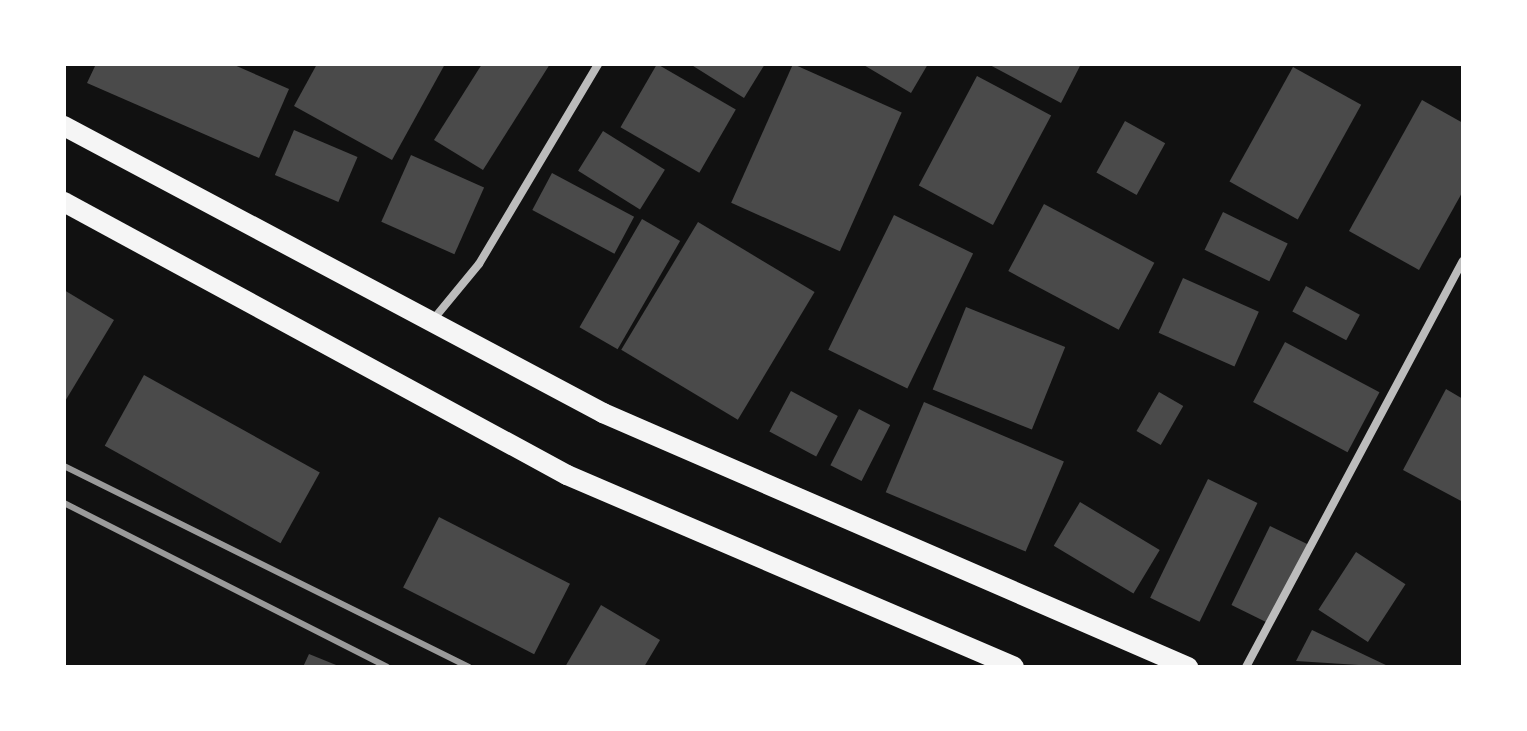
<!DOCTYPE html>
<style>
body{margin:0}
#map{position:relative;width:1527px;height:731px;overflow:hidden;background:#111;font-family:"Work Sans",sans-serif}
div>[style]{position:absolute}
[style*='--x']{left:calc(var(--x)*1px);top:calc(var(--y)*1px);width:calc(var(--w)*1px);rotate:calc(var(--a)*1deg)}
.building>*{inset:0;background:#4a4a4a;transform-origin:0 0}
.minor>*{height:8px;margin:-4px;padding:0 4px;transform-origin:4px;border-radius:4px;background:#bcbcbc}
.primary>*{height:20px;margin:-10px;padding:0 10px;transform-origin:10px;border-radius:10px;background:#f5f5f5}
.rail>*{height:6px;margin:-3px;padding:0 3px;transform-origin:3px;border-radius:3px;background:#9a9a9a}
span{translate:-50% -50%;white-space:nowrap;text-align:center;line-height:1.15;-webkit-text-stroke:7px #fff;paint-order:stroke}
.frame{position:absolute;inset:0;border:66px solid #fff;pointer-events:none}
</style>
<div id="map">
<div class="building">
<i style="clip-path:polygon(96px 64px,232px 64px,289px 89px,259px 158px,87px 83px)"></i>
<i style="clip-path:polygon(317px 64px,445px 64px,392px 160px,294px 106px)"></i>
<i style="clip-path:polygon(482px 64px,550px 64px,483px 170px,434px 140px)"></i>
<i style="left:657px;top:64px;width:91px;height:73px;rotate:30deg"></i>
<i style="clip-path:polygon(690px 64px,765px 64px,744px 98px)"></i>
<i style="left:793px;top:64px;width:119px;height:152px;rotate:24deg"></i>
<i style="clip-path:polygon(862px 64px,928px 64px,911px 93px)"></i>
<i style="clip-path:polygon(988px 64px,1081px 64px,1061px 103px)"></i>
<i style="left:1293px;top:67px;width:78px;height:131px;rotate:29deg"></i>
<i style="left:977px;top:76px;width:84px;height:124px;rotate:28deg"></i>
<i style="clip-path:polygon(1422px 100px,1463px 123px,1463px 191px,1419px 270px,1349px 231px)"></i>
<i style="left:1125px;top:121px;width:46px;height:59px;rotate:29deg"></i>
<i style="left:294px;top:130px;width:69px;height:49px;rotate:23deg"></i>
<i style="left:603px;top:131px;width:73px;height:47px;rotate:32deg"></i>
<i style="left:411px;top:155px;width:80px;height:73px;rotate:24deg"></i>
<i style="left:552px;top:173px;width:93px;height:42px;rotate:28deg"></i>
<i style="left:1044px;top:204px;width:125px;height:76px;rotate:28deg"></i>
<i style="left:1223px;top:212px;width:72px;height:42px;rotate:26deg"></i>
<i style="left:894px;top:215px;width:88px;height:150px;rotate:26deg"></i>
<i style="left:642px;top:219px;width:44px;height:125px;rotate:30deg"></i>
<i style="left:698px;top:222px;width:136px;height:149px;rotate:31deg"></i>
<i style="left:1183px;top:278px;width:83px;height:60px;rotate:24deg"></i>
<i style="left:1306px;top:286px;width:61px;height:29px;rotate:28deg"></i>
<i style="clip-path:polygon(64px 290px,114px 320px,64px 403px)"></i>
<i style="left:966px;top:307px;width:107px;height:89px;rotate:22deg"></i>
<i style="left:1285px;top:342px;width:107px;height:68px;rotate:28deg"></i>
<i style="left:144px;top:375px;width:201px;height:81px;rotate:29deg"></i>
<i style="clip-path:polygon(1446px 389px,1463px 399px,1463px 502px,1403px 470px)"></i>
<i style="left:791px;top:391px;width:53px;height:46px;rotate:28deg"></i>
<i style="left:1159px;top:392px;width:28px;height:45px;rotate:30deg"></i>
<i style="left:924px;top:402px;width:152px;height:98px;rotate:23deg"></i>
<i style="left:859px;top:409px;width:35px;height:63px;rotate:27deg"></i>
<i style="left:1208px;top:479px;width:55px;height:132px;rotate:26deg"></i>
<i style="left:1080px;top:502px;width:93px;height:51px;rotate:31deg"></i>
<i style="left:439px;top:517px;width:147px;height:79px;rotate:27deg"></i>
<i style="left:1270px;top:526px;width:43px;height:88px;rotate:26deg"></i>
<i style="left:1356px;top:552px;width:59px;height:69px;rotate:33deg"></i>
<i style="clip-path:polygon(601px 605px,660px 640px,644px 667px,565px 667px)"></i>
<i style="clip-path:polygon(1312px 630px,1390px 667px,1296px 661px)"></i>
<i style="clip-path:polygon(309px 654px,341px 667px,303px 667px)"></i>
</div>
<div class="minor">
<i style="--x:432;--y:321;--w:74;--a:-50.5"></i>
<i style="--x:479;--y:264;--w:233;--a:-59.2"></i>
<i style="--x:1246;--y:667;--w:460;--a:-61.9"></i>
</div>
<div class="primary">
<i style="--x:64;--y:126;--w:611;--a:28.03"></i>
<i style="--x:603;--y:413;--w:638;--a:23.47"></i>
<i style="--x:64;--y:202;--w:572;--a:28.49"></i>
<i style="--x:567;--y:475;--w:486;--a:23.2"></i>
</div>
<div class="rail">
<i style="--x:64;--y:466;--w:452;--a:26.4"></i>
<i style="--x:64;--y:503;--w:362;--a:26.9"></i>
</div>
<div class="frame"></div>
</div>
